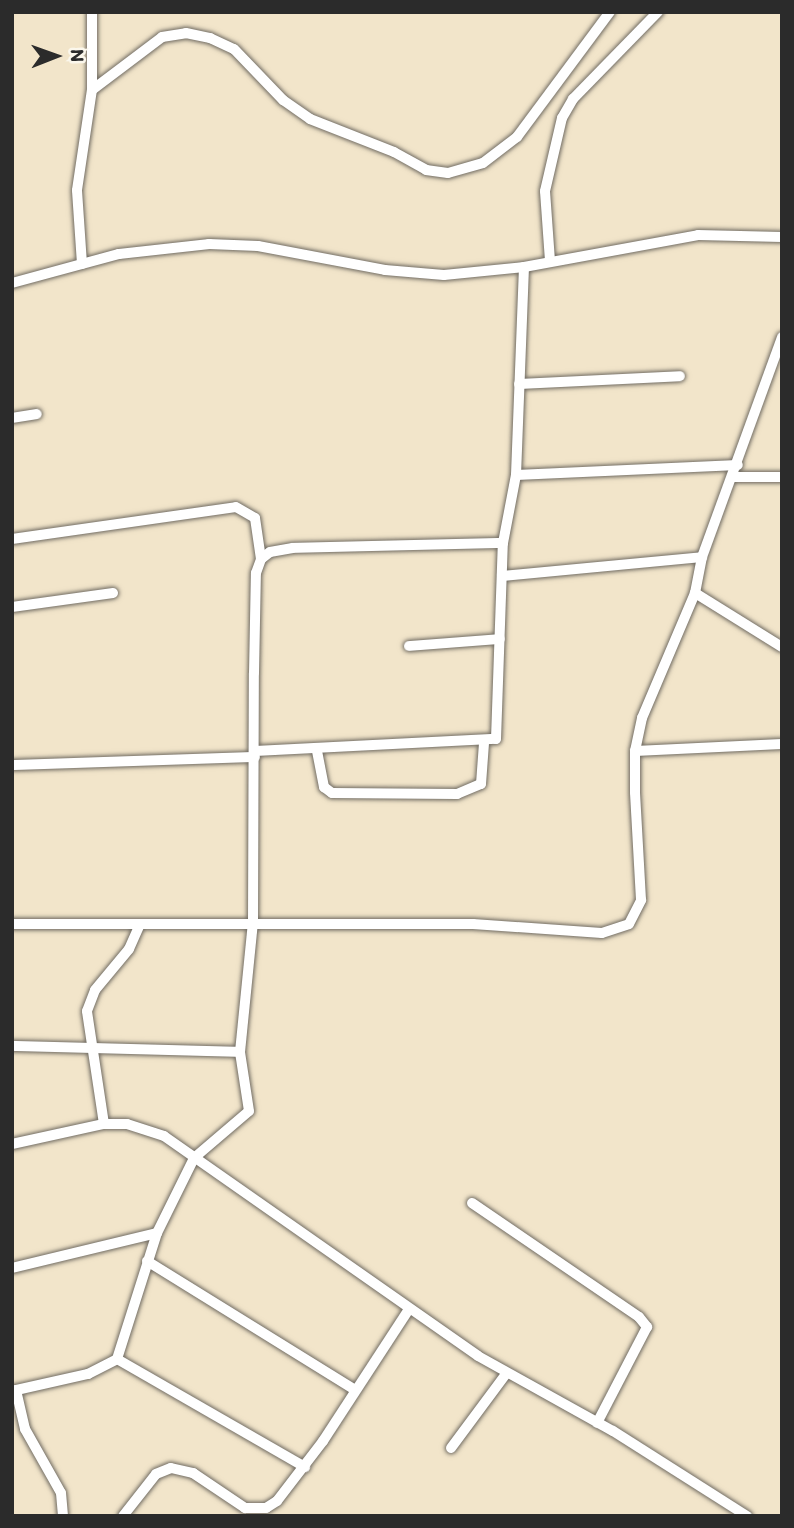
<!DOCTYPE html>
<style>
body{margin:0}
#map{position:relative;width:794px;height:1528px;overflow:hidden;background:#f2e5ca;font-family:Itim,sans-serif}
div>[style]{position:absolute}
[style*='--x']{left:calc(var(--x)*1px);top:calc(var(--y)*1px);width:calc(var(--w)*1px);rotate:calc(var(--a)*1deg)}
.roads{filter:drop-shadow(0 0 2px #716c63) drop-shadow(0 0 2px #716c63)}
.street>*{height:10px;margin:-5px;padding:0 5px;transform-origin:5px;border-radius:5px;background:#fff}
span{translate:-50% -50%;white-space:nowrap;text-align:center;line-height:1.15;-webkit-text-stroke:5px #fbf7ec;paint-order:stroke}
.frame{position:absolute;inset:0;border:14px solid #2b2b2b;pointer-events:none}
.north{position:absolute;left:21px;top:21px;width:70px;height:70px;-webkit-text-stroke:5px #fbf7ec;paint-order:stroke;rotate:89deg;font-size:19px;font-weight:700;line-height:28px;text-align:center;color:#2b2b2b}
.north::after{content:'';display:block;margin:auto;width:24px;height:32px;background:#2b2b2b;clip-path:polygon(50% 0,100% 100%,50% 72%,0 100%)}
</style>
<div id="map">
<div class="roads">
<div class="street">
<i style="--x:92;--y:90;--w:78;--a:-90"></i>
<i style="--x:550;--y:261;--w:70;--a:-94.1"></i>
<i style="--x:545;--y:191;--w:75;--a:-76.9"></i>
<i style="--x:562;--y:118;--w:22;--a:-60"></i>
<i style="--x:573;--y:99;--w:122;--a:-45.7"></i>
<i style="--x:82;--y:264;--w:74;--a:-93.9"></i>
<i style="--x:77;--y:190;--w:101;--a:-81.5"></i>
<i style="--x:92;--y:90;--w:88;--a:-37.1"></i>
<i style="--x:162;--y:37;--w:24;--a:-9"></i>
<i style="--x:186;--y:33;--w:25;--a:12"></i>
<i style="--x:210;--y:38;--w:26;--a:25"></i>
<i style="--x:234;--y:49;--w:71;--a:46.1"></i>
<i style="--x:283;--y:100;--w:33;--a:35"></i>
<i style="--x:310;--y:119;--w:90;--a:21.4"></i>
<i style="--x:394;--y:152;--w:37;--a:29"></i>
<i style="--x:426;--y:170;--w:22;--a:8"></i>
<i style="--x:448;--y:173;--w:36;--a:-16"></i>
<i style="--x:483;--y:163;--w:43;--a:-37.4"></i>
<i style="--x:517;--y:137;--w:156;--a:-53.4"></i>
<i style="--x:12;--y:283;--w:111;--a:-15.2"></i>
<i style="--x:119;--y:254;--w:91;--a:-6.3"></i>
<i style="--x:209;--y:244;--w:49;--a:2.3"></i>
<i style="--x:258;--y:246;--w:129;--a:10.7"></i>
<i style="--x:385;--y:270;--w:59;--a:4.8"></i>
<i style="--x:444;--y:275;--w:80;--a:-5.7"></i>
<i style="--x:524;--y:267;--w:177;--a:-10.4"></i>
<i style="--x:698;--y:235;--w:84;--a:1.4"></i>
<i style="--x:519;--y:384;--w:161;--a:-2.8"></i>
<i style="--x:12;--y:418;--w:25;--a:-9"></i>
<i style="--x:516;--y:475;--w:222;--a:-2.6"></i>
<i style="--x:734;--y:477;--w:48;--a:0"></i>
<i style="--x:12;--y:539;--w:226;--a:-8.1"></i>
<i style="--x:236;--y:507;--w:22;--a:30"></i>
<i style="--x:255;--y:518;--w:41;--a:81.7"></i>
<i style="--x:502;--y:576;--w:201;--a:-5.4"></i>
<i style="--x:695;--y:593;--w:102;--a:31.8"></i>
<i style="--x:12;--y:607;--w:102;--a:-7.9"></i>
<i style="--x:409;--y:646;--w:91;--a:-4.4"></i>
<i style="--x:255;--y:751;--w:241;--a:-2.9"></i>
<i style="--x:496;--y:739;--w:196;--a:-88"></i>
<i style="--x:503;--y:543;--w:69;--a:-79.2"></i>
<i style="--x:516;--y:475;--w:208;--a:-87.8"></i>
<i style="--x:317;--y:751;--w:37;--a:79"></i>
<i style="--x:324;--y:787;--w:10;--a:37"></i>
<i style="--x:332;--y:793;--w:125;--a:0.5"></i>
<i style="--x:457;--y:794;--w:26;--a:-23"></i>
<i style="--x:481;--y:784;--w:41;--a:-85.8"></i>
<i style="--x:635;--y:751;--w:147;--a:-2.7"></i>
<i style="--x:12;--y:765;--w:243;--a:-1.9"></i>
<i style="--x:12;--y:924;--w:461;--a:0"></i>
<i style="--x:473;--y:924;--w:129;--a:4"></i>
<i style="--x:602;--y:933;--w:28;--a:-18"></i>
<i style="--x:629;--y:924;--w:27;--a:-63"></i>
<i style="--x:641;--y:900;--w:108;--a:-93.2"></i>
<i style="--x:635;--y:792;--w:41;--a:-90"></i>
<i style="--x:635;--y:751;--w:34;--a:-78"></i>
<i style="--x:642;--y:718;--w:136;--a:-67"></i>
<i style="--x:695;--y:593;--w:37;--a:-79"></i>
<i style="--x:702;--y:557;--w:234;--a:-70"></i>
<i style="--x:12;--y:1046;--w:228;--a:1.5"></i>
<i style="--x:104;--y:1124;--w:114;--a:-98.6"></i>
<i style="--x:87;--y:1011;--w:22;--a:-69"></i>
<i style="--x:95;--y:990;--w:53;--a:-50.3"></i>
<i style="--x:129;--y:949;--w:27;--a:-66"></i>
<i style="--x:12;--y:1144;--w:94;--a:-12.3"></i>
<i style="--x:104;--y:1124;--w:23;--a:0"></i>
<i style="--x:127;--y:1124;--w:39;--a:18"></i>
<i style="--x:164;--y:1136;--w:383;--a:35"></i>
<i style="--x:478;--y:1356;--w:154;--a:29.1"></i>
<i style="--x:613;--y:1431;--w:159;--a:32.4"></i>
<i style="--x:472;--y:1203;--w:202;--a:34.3"></i>
<i style="--x:639;--y:1317;--w:13;--a:51"></i>
<i style="--x:647;--y:1327;--w:108;--a:117.5"></i>
<i style="--x:147;--y:1261;--w:245;--a:31.8"></i>
<i style="--x:12;--y:1268;--w:149;--a:-13.6"></i>
<i style="--x:117;--y:1359;--w:217;--a:29.9"></i>
<i style="--x:16;--y:1390;--w:40;--a:77"></i>
<i style="--x:25;--y:1429;--w:73;--a:60.6"></i>
<i style="--x:61;--y:1493;--w:23;--a:85"></i>
<i style="--x:12;--y:1391;--w:78;--a:-12.6"></i>
<i style="--x:88;--y:1374;--w:33;--a:-27"></i>
<i style="--x:117;--y:1359;--w:132;--a:-72.4"></i>
<i style="--x:157;--y:1233;--w:84;--a:-63.7"></i>
<i style="--x:194;--y:1158;--w:72;--a:-40.5"></i>
<i style="--x:249;--y:1111;--w:60;--a:-98.7"></i>
<i style="--x:240;--y:1052;--w:131;--a:-84.3"></i>
<i style="--x:253;--y:922;--w:249;--a:-89.8"></i>
<i style="--x:254;--y:673;--w:100;--a:-88.9"></i>
<i style="--x:256;--y:573;--w:15;--a:-70"></i>
<i style="--x:261;--y:559;--w:11;--a:-38"></i>
<i style="--x:270;--y:552;--w:23;--a:-10"></i>
<i style="--x:293;--y:548;--w:210;--a:-1.4"></i>
<i style="--x:451;--y:1448;--w:92;--a:-53.4"></i>
<i style="--x:123;--y:1516;--w:53;--a:-51.8"></i>
<i style="--x:156;--y:1474;--w:16;--a:-22"></i>
<i style="--x:171;--y:1468;--w:23;--a:13"></i>
<i style="--x:193;--y:1473;--w:63;--a:33.9"></i>
<i style="--x:245;--y:1508;--w:21;--a:0"></i>
<i style="--x:266;--y:1508;--w:13;--a:-32"></i>
<i style="--x:277;--y:1501;--w:76;--a:-52.5"></i>
<i style="--x:323;--y:1441;--w:158;--a:-56.9"></i>
</div>
</div>
<div class="frame"></div>
<div class="north">N</div>
</div>
